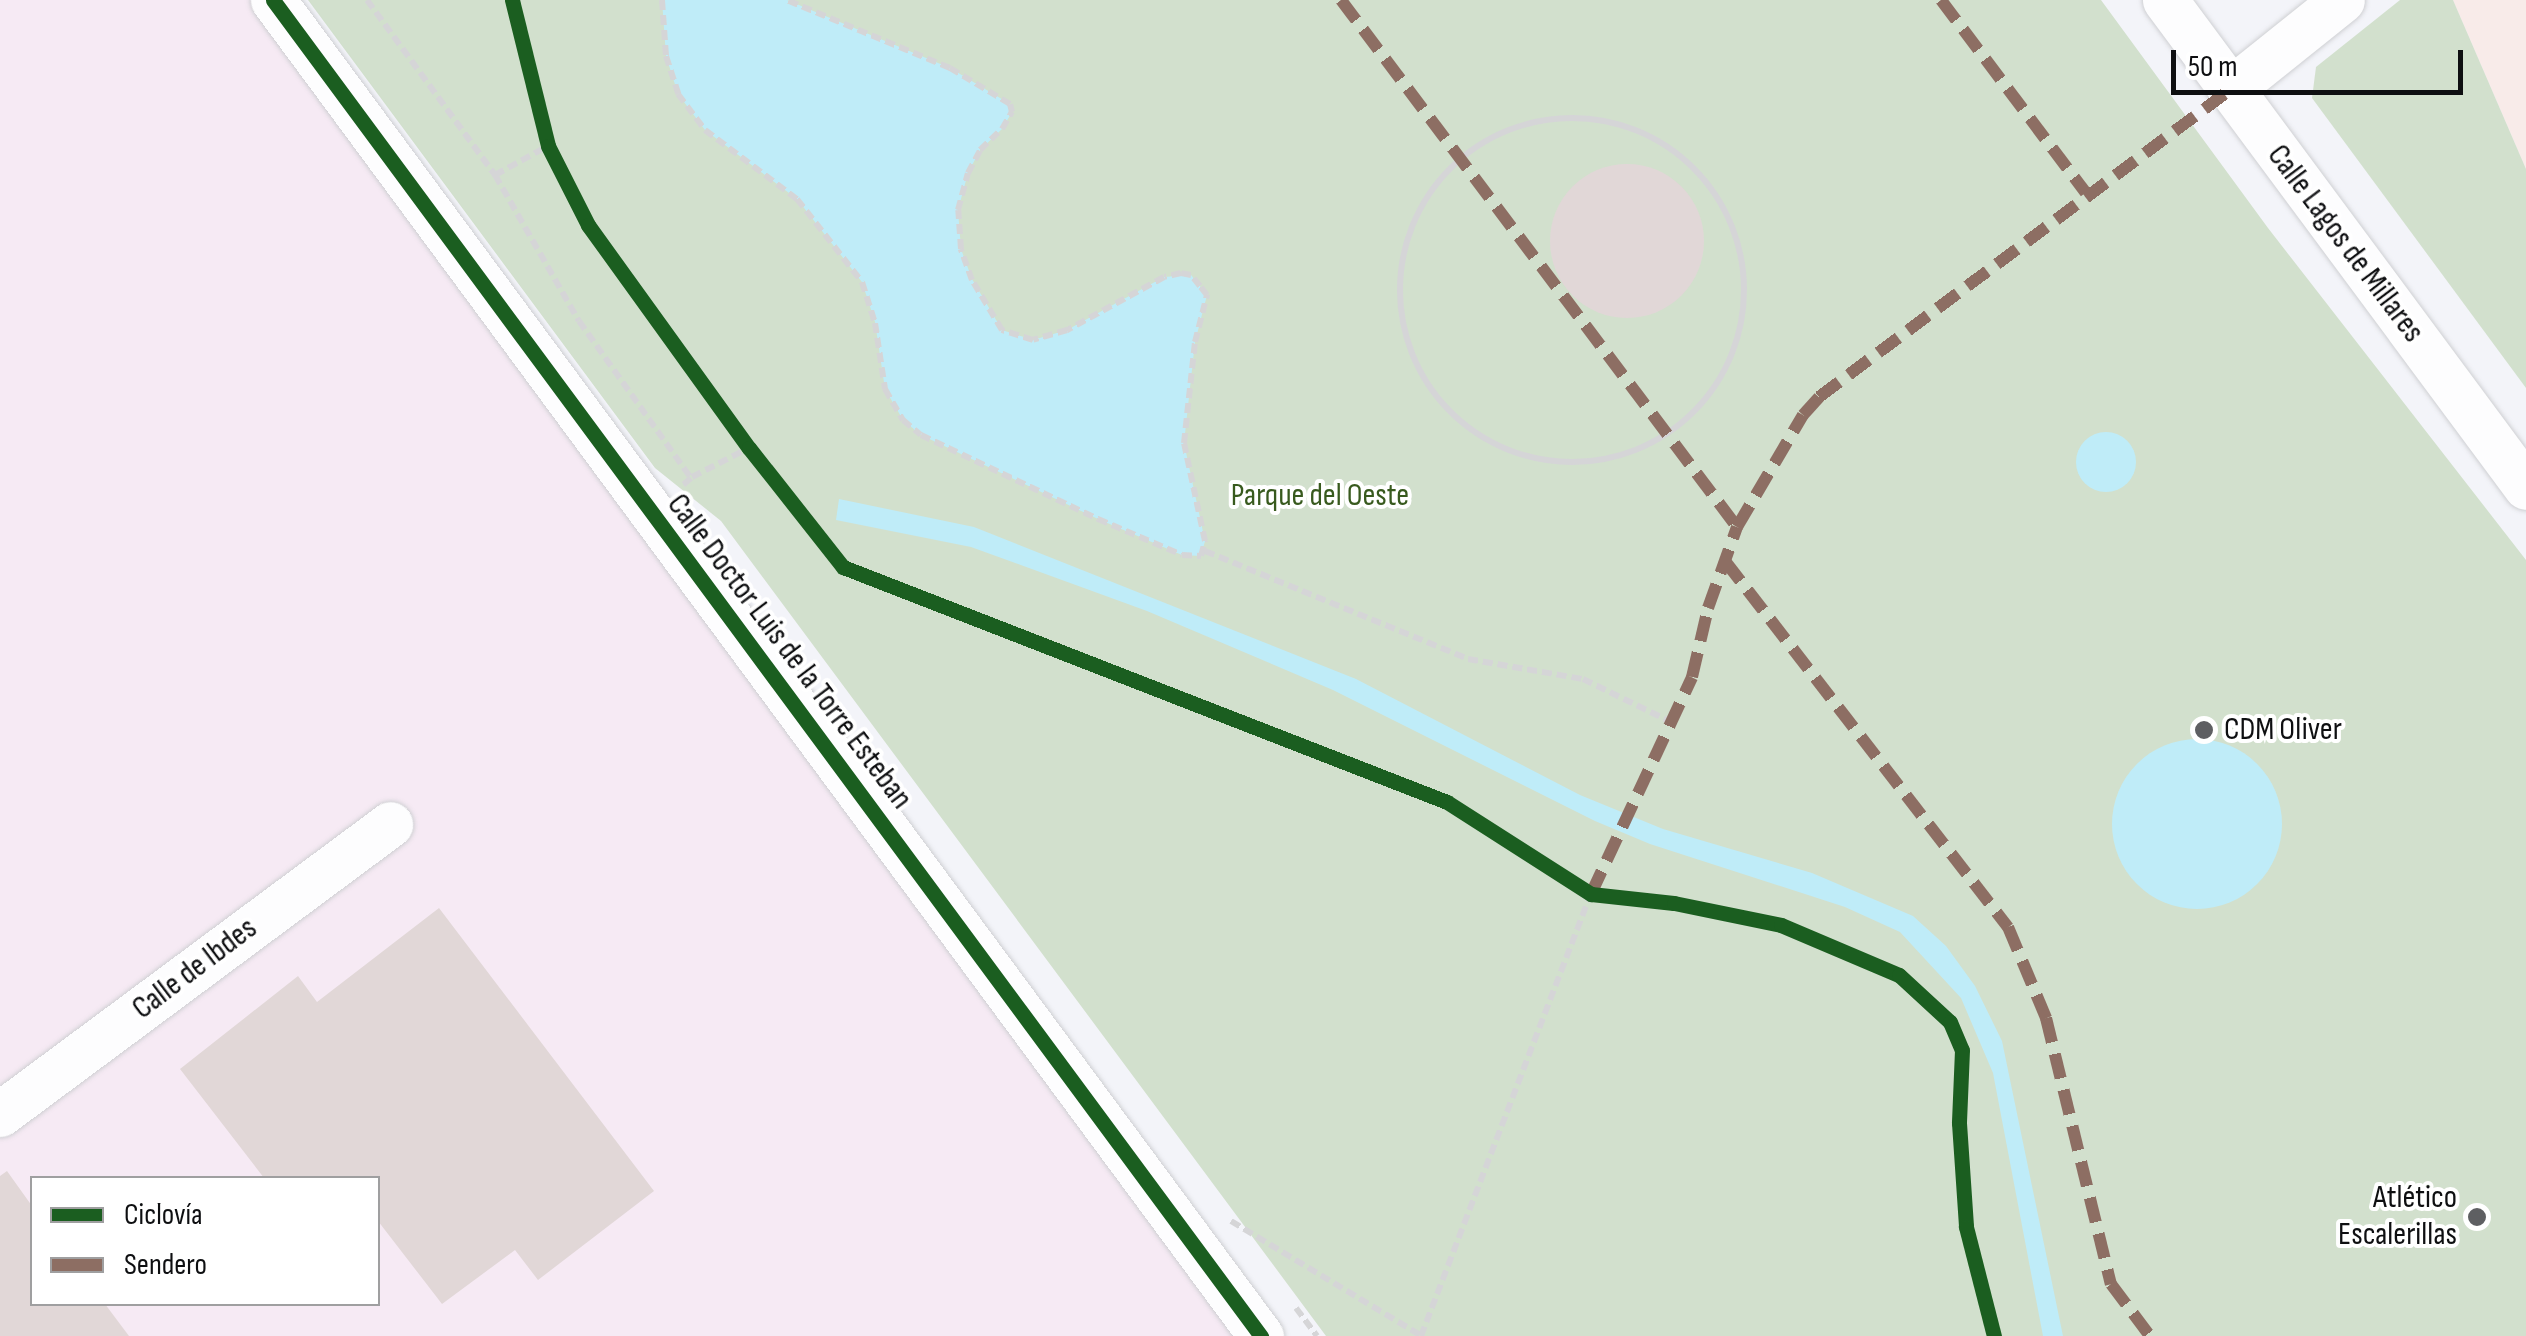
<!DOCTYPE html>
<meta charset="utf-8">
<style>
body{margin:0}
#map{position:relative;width:2526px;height:1336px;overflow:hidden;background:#f3f4f9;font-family:"Sofia Sans Condensed",sans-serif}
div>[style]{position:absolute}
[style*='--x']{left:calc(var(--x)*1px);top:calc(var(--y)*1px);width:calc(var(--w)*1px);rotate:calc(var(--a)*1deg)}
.industrial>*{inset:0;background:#f6eaf4}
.education>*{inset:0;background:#f8ebe9}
.green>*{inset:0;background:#d2e0cd}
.water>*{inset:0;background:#bfecf8}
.round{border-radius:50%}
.building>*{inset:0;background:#e1d7d7}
.path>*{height:6px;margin-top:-3px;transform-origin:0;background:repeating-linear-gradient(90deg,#d5d5d7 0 10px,transparent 0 15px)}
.path>.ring{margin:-3px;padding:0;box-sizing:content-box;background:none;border:6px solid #d5d5d7;border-radius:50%}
.roads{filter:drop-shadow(0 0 2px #cfd0d3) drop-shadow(0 0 2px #cfd0d3)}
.street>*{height:45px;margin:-22.5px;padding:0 22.5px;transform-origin:22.5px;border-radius:22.5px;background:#fdfdfe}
.quiet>*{height:12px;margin-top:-6px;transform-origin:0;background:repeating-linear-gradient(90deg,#8d6e63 0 25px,transparent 0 37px)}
.cycleway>*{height:15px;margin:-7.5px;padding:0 7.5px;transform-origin:7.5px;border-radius:7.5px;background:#1b5e20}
.dots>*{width:28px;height:28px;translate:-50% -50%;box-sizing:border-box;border:5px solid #fff;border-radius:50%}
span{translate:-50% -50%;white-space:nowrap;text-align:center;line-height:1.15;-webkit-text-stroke:8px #fff;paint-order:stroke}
.street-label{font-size:32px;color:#0e0f11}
.park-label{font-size:32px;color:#385a1e}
.poi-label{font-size:32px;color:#0e0f11}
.left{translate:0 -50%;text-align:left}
.right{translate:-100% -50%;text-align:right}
.legend{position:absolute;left:30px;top:1176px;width:350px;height:130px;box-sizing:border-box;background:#fff;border:2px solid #9f9fa0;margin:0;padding:12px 18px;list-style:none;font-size:30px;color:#0e0f11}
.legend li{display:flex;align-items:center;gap:20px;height:50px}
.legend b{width:50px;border:2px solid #9f9fa0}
.scale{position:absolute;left:2171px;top:50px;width:292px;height:45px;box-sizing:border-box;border:5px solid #0e0f11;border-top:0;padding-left:12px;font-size:30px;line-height:35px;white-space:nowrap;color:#0e0f11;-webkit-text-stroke:8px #fff;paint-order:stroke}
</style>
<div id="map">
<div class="industrial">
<i style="clip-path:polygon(evenodd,0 0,279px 0,1268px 1336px,0 1336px,0 0,32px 1178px,378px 1178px,378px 1304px,32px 1304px,32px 1178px)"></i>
</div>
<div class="education">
<i style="clip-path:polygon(2453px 0,2526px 0,2526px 169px)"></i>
</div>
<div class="green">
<i style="clip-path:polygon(308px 0,2101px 0,2268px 228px,2526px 560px,2526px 1336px,1326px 1336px,721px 521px,655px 468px)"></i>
<i style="clip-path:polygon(2400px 0,2453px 0,2526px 169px,2526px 388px,2312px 98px,2316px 67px)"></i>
</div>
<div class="water">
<i style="clip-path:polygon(662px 0,787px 0,950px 68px,1010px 104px,1012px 112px,1002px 129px,980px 150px,968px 173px,958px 210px,961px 249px,972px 279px,1002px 330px,1033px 340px,1067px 330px,1164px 277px,1191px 275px,1207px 295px,1195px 342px,1184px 443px,1205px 541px,1201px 556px,1182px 555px,1098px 519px,921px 435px,903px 420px,885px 389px,875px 322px,862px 282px,797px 199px,705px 130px,678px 94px,666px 56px)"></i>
<i class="round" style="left:2076px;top:432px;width:60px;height:60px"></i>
<i style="clip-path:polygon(839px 499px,974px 527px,1356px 679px,1580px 795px,1663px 829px,1812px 873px,1913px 916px,1946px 946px,1975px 986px,2002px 1041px,2063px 1336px,2043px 1336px,1993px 1073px,1961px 998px,1900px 932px,1845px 907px,1650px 844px,1595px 821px,1333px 690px,1147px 611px,971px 547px,836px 520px)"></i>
<i class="round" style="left:2112px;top:739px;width:170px;height:170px"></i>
</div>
<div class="building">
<i class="round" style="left:1550px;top:164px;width:154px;height:154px"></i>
<i style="clip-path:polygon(439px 908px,654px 1191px,538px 1280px,515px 1250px,442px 1304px,378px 1221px,378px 1178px,264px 1178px,180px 1069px,298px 976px,317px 1002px)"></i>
<i style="clip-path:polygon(7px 1171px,32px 1206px,32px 1304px,105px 1304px,129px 1336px,0 1336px,0 1176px)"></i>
</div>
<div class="path">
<i style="--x:367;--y:0;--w:217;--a:53.8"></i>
<i style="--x:495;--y:175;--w:168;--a:60.1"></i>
<i style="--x:579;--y:321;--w:193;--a:54.5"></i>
<i style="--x:691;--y:478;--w:11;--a:139"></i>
<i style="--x:512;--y:0;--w:150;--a:76.1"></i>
<i style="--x:548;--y:146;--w:89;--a:63.1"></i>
<i style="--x:588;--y:225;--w:275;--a:54.2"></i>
<i style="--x:749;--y:448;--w:152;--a:51.7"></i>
<i style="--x:843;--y:567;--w:648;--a:21.26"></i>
<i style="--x:1447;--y:802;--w:171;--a:32.6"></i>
<i style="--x:1591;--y:894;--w:83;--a:6.2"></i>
<i style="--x:1674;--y:903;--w:109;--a:11.6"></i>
<i style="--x:1781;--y:925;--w:128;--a:23"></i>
<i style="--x:1899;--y:975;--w:69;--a:42.7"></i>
<i style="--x:1950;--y:1022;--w:30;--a:67"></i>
<i style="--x:1962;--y:1050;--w:73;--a:92.4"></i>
<i style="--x:1959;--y:1123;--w:104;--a:86.1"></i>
<i style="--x:1966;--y:1227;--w:113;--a:75.6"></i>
<i style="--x:662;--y:0;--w:56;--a:85.9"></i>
<i style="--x:666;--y:56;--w:40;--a:72"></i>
<i style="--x:678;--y:94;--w:45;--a:53.1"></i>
<i style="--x:705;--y:130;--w:115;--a:36.9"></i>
<i style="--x:797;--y:199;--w:105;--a:51.9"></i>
<i style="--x:862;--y:282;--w:43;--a:72.4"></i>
<i style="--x:875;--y:323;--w:67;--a:81.4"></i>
<i style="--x:885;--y:389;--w:36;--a:60"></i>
<i style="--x:903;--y:420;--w:23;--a:40"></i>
<i style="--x:921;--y:435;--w:196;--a:25.4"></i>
<i style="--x:1098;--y:519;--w:91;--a:23.2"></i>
<i style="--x:1182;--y:555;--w:19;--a:3"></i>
<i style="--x:1201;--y:556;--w:16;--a:-75"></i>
<i style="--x:1205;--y:541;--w:100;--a:-102.1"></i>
<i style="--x:1184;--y:443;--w:102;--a:-83.8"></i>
<i style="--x:1195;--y:342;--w:49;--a:-75.7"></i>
<i style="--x:1207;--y:295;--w:11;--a:-128"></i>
<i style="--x:1200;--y:286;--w:14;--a:-129"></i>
<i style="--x:1191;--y:275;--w:10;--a:-169"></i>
<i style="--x:1181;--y:273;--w:17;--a:167"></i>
<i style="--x:1164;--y:277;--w:111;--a:151.3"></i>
<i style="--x:1067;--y:330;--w:35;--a:164"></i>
<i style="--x:1033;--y:340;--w:33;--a:-162"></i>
<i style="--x:1002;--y:330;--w:58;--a:-121"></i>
<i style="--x:972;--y:280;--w:33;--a:-110"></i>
<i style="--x:961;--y:249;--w:39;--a:-94"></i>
<i style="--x:958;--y:210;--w:38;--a:-75"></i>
<i style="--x:968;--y:173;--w:26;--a:-62"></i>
<i style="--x:980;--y:150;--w:30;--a:-44"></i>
<i style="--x:1002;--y:129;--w:20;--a:-60"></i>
<i style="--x:1012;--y:112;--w:8;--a:-104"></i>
<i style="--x:1010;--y:104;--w:70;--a:-149"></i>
<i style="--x:950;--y:68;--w:177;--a:-157.4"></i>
<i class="ring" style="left:1400px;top:118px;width:338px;height:338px"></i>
<i style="--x:495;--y:175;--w:60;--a:-28.7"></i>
<i style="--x:692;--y:477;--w:64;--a:-27"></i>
<i style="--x:1205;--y:551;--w:284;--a:22.3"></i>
<i style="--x:1468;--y:659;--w:117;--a:9.9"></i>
<i style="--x:1583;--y:679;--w:98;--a:26"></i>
<i style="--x:1231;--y:1221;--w:223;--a:31.1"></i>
<i style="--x:1296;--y:1308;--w:35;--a:53"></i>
<i style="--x:1421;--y:1336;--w:474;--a:-69"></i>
</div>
<div class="roads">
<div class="street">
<i style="--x:273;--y:0;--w:1662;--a:53.52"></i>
<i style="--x:2165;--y:0;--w:606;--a:53.45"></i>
<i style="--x:2231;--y:89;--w:142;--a:-38.7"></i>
<i style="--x:0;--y:1114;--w:486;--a:-36.6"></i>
</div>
</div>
<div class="quiet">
<i style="--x:1341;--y:0;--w:659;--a:53.08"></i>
<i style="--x:1941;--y:0;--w:241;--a:53.1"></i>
<i style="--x:1725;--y:561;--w:463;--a:52.3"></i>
<i style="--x:2008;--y:927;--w:99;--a:67.3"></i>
<i style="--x:2046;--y:1018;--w:274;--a:76.3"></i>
<i style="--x:2111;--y:1284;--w:65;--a:53.1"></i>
<i style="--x:1591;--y:894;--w:239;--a:-65"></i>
<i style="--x:1692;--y:677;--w:71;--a:-76.9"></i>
<i style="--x:1708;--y:608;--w:86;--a:-70.3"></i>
<i style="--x:1737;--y:527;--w:130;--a:-59.5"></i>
<i style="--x:1803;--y:415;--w:24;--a:-48"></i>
<i style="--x:1819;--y:397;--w:514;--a:-36.78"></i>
</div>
<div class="cycleway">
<i style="--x:273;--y:0;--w:1662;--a:53.52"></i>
<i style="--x:512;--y:0;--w:150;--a:76.1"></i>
<i style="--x:548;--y:146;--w:89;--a:63.1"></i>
<i style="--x:588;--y:225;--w:275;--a:54.2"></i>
<i style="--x:749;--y:448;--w:152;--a:51.7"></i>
<i style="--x:843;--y:567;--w:648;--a:21.26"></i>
<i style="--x:1447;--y:802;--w:171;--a:32.6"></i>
<i style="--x:1591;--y:894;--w:83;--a:6.2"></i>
<i style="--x:1674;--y:903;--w:109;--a:11.6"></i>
<i style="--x:1781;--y:925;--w:128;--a:23"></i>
<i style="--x:1899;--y:975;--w:69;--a:42.7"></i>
<i style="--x:1950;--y:1022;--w:30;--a:67"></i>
<i style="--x:1962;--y:1050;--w:73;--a:92.4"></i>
<i style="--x:1959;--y:1123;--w:104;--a:86.1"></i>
<i style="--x:1966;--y:1227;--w:113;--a:75.6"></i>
</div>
<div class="dots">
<i style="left:2204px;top:730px;background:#5e5f62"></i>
<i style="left:2477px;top:1217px;background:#5e5f62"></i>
</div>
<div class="street-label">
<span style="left:2345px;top:244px;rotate:53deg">Calle Lagos de Millares</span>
<span style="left:789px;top:652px;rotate:53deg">Calle Doctor Luis de la Torre Esteban</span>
<span style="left:195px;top:969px;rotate:-37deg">Calle de Ibdes</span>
</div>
<div class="park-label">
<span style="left:1320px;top:496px">Parque del Oeste</span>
</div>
<div class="poi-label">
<span class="left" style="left:2224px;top:730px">CDM Oliver</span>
<span class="right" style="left:2457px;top:1217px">Atlético<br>Escalerillas</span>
</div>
<ul class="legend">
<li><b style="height:12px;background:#1b5e20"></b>Ciclovía</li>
<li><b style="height:12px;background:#8d6e63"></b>Sendero</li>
</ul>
<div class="scale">50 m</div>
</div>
